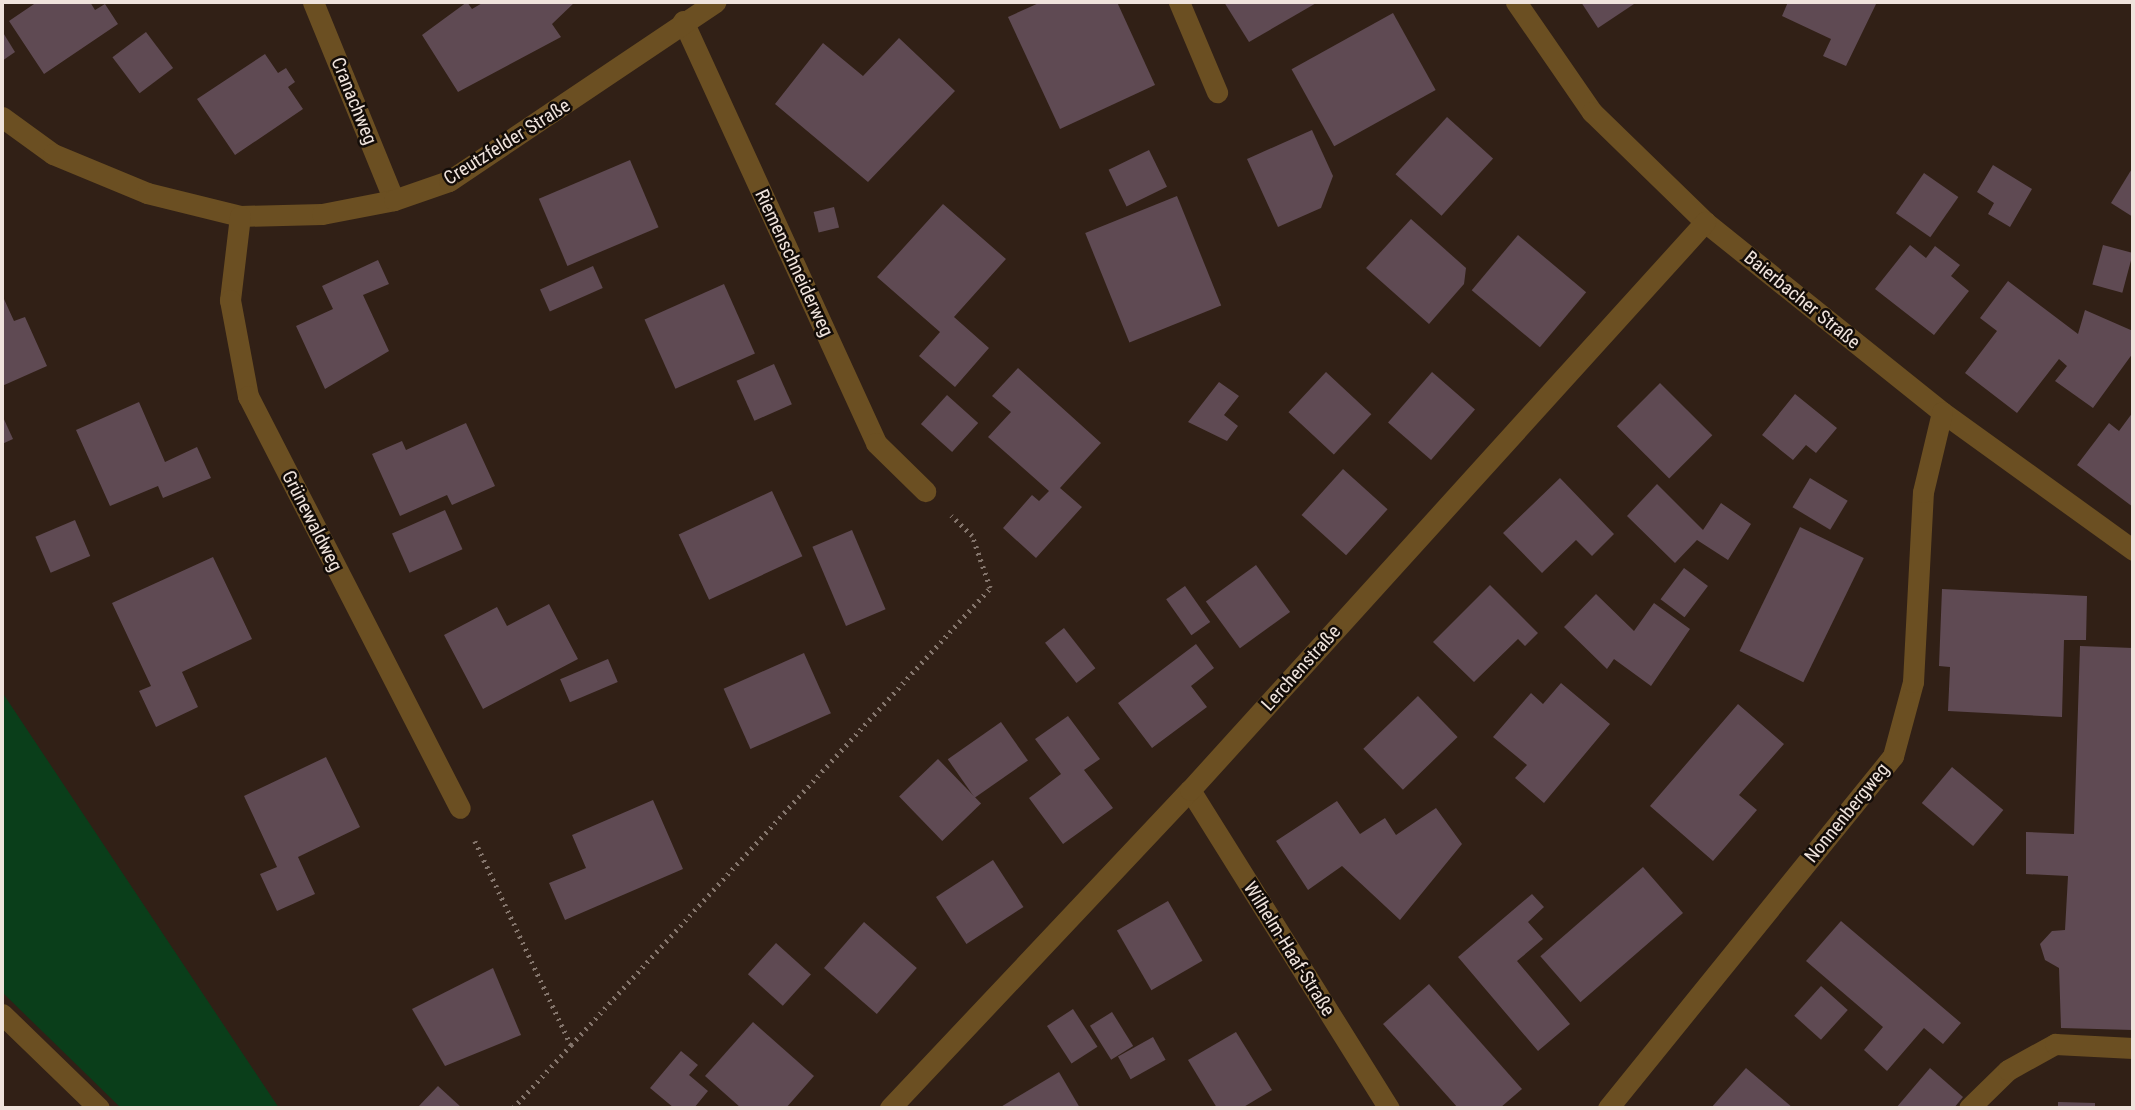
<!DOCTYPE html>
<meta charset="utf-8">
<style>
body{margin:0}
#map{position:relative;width:2135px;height:1110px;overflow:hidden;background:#312016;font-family:"Roboto Condensed",sans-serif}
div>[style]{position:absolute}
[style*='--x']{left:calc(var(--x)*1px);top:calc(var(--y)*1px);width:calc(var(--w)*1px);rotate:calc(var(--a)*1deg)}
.green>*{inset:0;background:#0a3e1a}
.building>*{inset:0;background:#5f4a53;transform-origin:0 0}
.path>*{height:4.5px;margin-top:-2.25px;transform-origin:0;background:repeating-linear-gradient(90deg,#84756c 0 2px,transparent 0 7px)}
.minor>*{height:21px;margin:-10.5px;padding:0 10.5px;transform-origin:10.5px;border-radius:10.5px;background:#6b4f22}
span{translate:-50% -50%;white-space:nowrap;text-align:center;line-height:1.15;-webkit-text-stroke:5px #130c08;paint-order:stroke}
.street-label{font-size:19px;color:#efe3dc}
.frame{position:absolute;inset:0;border:4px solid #efe3dc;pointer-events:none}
</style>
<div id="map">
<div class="green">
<i style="clip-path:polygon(2px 692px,279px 1108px,121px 1108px,2px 992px)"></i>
</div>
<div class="building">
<i style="clip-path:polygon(37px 2px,90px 2px,95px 10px,105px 4px,118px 24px,44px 74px,9px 21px)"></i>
<i style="clip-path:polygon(467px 2px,472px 9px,484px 2px,575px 2px,552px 24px,561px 37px,458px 92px,422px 35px)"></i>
<i style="clip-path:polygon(1041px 2px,1117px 2px,1155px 85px,1060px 129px,1008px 17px)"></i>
<i style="clip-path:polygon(1224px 2px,1318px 2px,1249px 42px)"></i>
<i style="clip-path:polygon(1581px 2px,1637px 2px,1598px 28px)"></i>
<i style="clip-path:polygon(1788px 2px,1877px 2px,1846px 66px,1823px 56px,1831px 39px,1782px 16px)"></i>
<i style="left:1393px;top:13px;width:88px;height:116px;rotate:61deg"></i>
<i style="clip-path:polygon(2px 31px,15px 52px,2px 61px)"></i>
<i style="left:146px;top:32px;width:45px;height:42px;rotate:53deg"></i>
<i style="clip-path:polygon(899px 38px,955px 91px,868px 182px,775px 104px,823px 43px,863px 76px)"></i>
<i style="clip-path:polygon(265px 54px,278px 73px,286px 68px,295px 82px,288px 87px,303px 109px,235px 155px,197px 99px)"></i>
<i style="left:1447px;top:117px;width:62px;height:77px;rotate:42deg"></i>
<i style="clip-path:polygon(1312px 130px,1333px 176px,1321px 208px,1278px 227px,1247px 159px)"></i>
<i style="left:1149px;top:150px;width:41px;height:45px;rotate:64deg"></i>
<i style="left:630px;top:160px;width:73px;height:99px;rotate:67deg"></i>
<i style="clip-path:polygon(1993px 165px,2032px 189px,2010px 227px,1988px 214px,1994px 203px,1977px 192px)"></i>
<i style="clip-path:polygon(2133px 167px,2133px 217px,2111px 203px)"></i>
<i style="left:1924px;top:173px;width:42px;height:49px;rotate:35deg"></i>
<i style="left:1177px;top:196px;width:118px;height:99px;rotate:68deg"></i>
<i style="clip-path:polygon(943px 204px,1006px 259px,954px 317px,989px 348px,955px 387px,919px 356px,940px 332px,877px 277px)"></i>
<i style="left:834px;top:207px;width:21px;height:21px;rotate:76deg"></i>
<i style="clip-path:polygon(1411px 219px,1466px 268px,1464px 284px,1429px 324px,1366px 268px)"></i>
<i style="left:1518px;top:235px;width:89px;height:72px;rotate:40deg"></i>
<i style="clip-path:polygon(1910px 245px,1926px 258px,1935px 246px,1960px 265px,1951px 276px,1969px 291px,1934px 335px,1875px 289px)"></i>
<i style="left:2103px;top:245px;width:31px;height:41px;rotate:15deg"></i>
<i style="clip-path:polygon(378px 260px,389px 284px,363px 295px,389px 351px,325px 389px,296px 326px,333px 309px,322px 286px)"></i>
<i style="left:593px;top:266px;width:24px;height:58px;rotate:66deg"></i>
<i style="clip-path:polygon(2008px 281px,2078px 334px,2085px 310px,2133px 331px,2133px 353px,2093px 408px,2055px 381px,2067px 366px,2059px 359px,2017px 413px,1965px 373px,1997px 331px,1980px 318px)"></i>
<i style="left:724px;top:284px;width:76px;height:87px;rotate:66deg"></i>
<i style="clip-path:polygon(4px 299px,14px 321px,25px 317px,47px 366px,2px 386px)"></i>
<i style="left:774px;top:364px;width:44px;height:41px;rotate:66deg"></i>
<i style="clip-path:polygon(1018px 368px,1101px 443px,1060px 488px,1082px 507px,1036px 558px,1003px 528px,1032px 495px,1039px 501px,1049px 491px,988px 437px,1011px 412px,992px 396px)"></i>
<i style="left:1326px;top:372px;width:62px;height:55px;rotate:43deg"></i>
<i style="left:1432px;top:372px;width:57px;height:67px;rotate:41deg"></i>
<i style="clip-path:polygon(1219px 382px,1239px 396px,1224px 415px,1238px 426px,1227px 441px,1188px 422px)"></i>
<i style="left:1660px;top:383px;width:74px;height:61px;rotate:45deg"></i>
<i style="clip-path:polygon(1795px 394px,1837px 428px,1816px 453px,1806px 445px,1793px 460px,1762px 435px)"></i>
<i style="left:947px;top:395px;width:42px;height:39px;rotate:42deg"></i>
<i style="clip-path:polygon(139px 402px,165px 462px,197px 447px,211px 478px,163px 498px,158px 486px,110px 506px,76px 430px)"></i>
<i style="clip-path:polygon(2133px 412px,2133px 507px,2077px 465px,2109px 423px,2119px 431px)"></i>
<i style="clip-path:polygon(2px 415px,13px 439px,2px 444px)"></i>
<i style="clip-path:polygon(466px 423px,495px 486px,452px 505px,447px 495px,400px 516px,372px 454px,402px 441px,406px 450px)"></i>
<i style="left:1343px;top:469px;width:60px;height:62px;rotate:42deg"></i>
<i style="clip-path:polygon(1560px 478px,1614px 534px,1592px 556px,1576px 540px,1542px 573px,1503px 533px)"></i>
<i style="left:1810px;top:478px;width:44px;height:34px;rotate:31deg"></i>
<i style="clip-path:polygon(1657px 484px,1703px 530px,1721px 503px,1751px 524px,1728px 560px,1697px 540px,1675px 563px,1627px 516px)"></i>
<i style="left:772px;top:491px;width:72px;height:103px;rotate:65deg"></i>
<i style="left:445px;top:510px;width:43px;height:58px;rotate:66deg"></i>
<i style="left:75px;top:520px;width:39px;height:43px;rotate:67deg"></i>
<i style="left:1800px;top:527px;width:71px;height:138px;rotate:26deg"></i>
<i style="left:852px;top:530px;width:86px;height:43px;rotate:67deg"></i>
<i style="clip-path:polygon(213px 557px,252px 639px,182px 672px,198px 707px,156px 727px,139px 691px,151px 686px,112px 603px)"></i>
<i style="left:1256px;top:565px;width:58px;height:62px;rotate:54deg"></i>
<i style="left:1684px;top:568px;width:30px;height:39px;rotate:37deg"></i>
<i style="clip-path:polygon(1490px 585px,1538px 633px,1525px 646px,1518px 639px,1474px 682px,1433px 642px)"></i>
<i style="left:1185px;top:586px;width:44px;height:23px;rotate:55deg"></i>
<i style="clip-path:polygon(1942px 589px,2087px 596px,2086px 640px,2064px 640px,2062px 717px,1948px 711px,1950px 667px,1939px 666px)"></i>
<i style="clip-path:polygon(1596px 594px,1634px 631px,1654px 603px,1690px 629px,1651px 686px,1614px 659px,1607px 669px,1564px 627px)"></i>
<i style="clip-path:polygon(549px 604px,578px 659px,483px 709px,444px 635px,497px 607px,507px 626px)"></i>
<i style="left:1064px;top:628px;width:51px;height:24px;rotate:52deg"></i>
<i style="clip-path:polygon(1196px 644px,1214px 668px,1191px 686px,1207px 707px,1152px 748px,1118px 703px)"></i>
<i style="clip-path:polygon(2080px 646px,2133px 648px,2133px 1030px,2061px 1028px,2059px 968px,2045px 960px,2040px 944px,2052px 931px,2065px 930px,2068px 876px,2026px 874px,2026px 832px,2074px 834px)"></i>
<i style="left:804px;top:653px;width:66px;height:88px;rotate:66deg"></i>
<i style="left:608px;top:659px;width:25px;height:52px;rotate:67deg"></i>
<i style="clip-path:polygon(1561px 683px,1610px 724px,1544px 803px,1515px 778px,1527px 765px,1493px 737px,1531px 693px,1543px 704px)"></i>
<i style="left:1418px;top:696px;width:57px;height:76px;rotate:46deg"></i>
<i style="clip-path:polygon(1738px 704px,1784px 744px,1739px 795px,1757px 810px,1713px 861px,1650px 806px)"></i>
<i style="clip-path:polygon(1068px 716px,1100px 759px,1084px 770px,1113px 808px,1063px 844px,1029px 798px,1061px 774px,1035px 739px)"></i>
<i style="left:1001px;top:722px;width:47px;height:65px;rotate:55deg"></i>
<i style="clip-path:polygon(326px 757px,360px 827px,298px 857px,315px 894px,277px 911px,260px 874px,277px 867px,244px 796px)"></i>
<i style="left:938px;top:759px;width:62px;height:54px;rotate:46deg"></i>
<i style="left:1952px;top:767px;width:67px;height:47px;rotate:40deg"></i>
<i style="clip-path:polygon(653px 800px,683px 869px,565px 920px,549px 883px,586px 868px,572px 835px)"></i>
<i style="clip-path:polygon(1337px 801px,1360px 834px,1385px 818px,1396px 835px,1436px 808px,1462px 844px,1400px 920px,1342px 866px,1308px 890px,1276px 841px)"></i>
<i style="left:993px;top:860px;width:56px;height:68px;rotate:57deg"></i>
<i style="left:1643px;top:867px;width:61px;height:136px;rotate:49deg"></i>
<i style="clip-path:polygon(1532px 894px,1544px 907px,1528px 922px,1543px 939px,1517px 961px,1570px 1024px,1538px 1051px,1458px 957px)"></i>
<i style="left:1168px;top:901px;width:69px;height:59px;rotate:60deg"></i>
<i style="clip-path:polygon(1841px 921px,1961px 1023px,1943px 1044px,1924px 1028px,1887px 1071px,1864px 1050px,1883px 1027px,1806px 961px)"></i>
<i style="left:864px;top:922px;width:70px;height:61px;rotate:41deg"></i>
<i style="left:776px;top:943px;width:47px;height:42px;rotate:42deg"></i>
<i style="clip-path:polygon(493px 968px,521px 1035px,445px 1066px,412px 1009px)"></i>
<i style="clip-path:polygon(1429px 984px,1522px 1089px,1500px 1108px,1458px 1108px,1383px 1024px)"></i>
<i style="left:1821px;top:986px;width:36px;height:40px;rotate:42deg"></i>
<i style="left:1073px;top:1009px;width:45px;height:31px;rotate:57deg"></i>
<i style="left:1112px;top:1012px;width:40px;height:26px;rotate:58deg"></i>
<i style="clip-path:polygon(753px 1022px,814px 1076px,786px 1108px,741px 1108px,705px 1076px)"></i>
<i style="clip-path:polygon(1236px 1032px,1272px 1090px,1242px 1108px,1217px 1108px,1188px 1060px)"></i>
<i style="left:1153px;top:1037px;width:26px;height:40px;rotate:61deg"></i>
<i style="clip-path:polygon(681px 1051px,698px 1065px,689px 1075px,708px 1091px,694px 1108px,674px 1108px,650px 1088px)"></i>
<i style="clip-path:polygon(1746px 1068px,1793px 1108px,1711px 1108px)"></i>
<i style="clip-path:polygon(1930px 1068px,1963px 1097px,1954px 1108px,1896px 1108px)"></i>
<i style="clip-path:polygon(1059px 1072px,1080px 1108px,999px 1108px)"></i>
<i style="clip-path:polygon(438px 1086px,462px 1108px,417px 1108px)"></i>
<i style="clip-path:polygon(2058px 1102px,2095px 1103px,2095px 1108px,2058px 1108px)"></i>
</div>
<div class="path">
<i style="--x:475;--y:841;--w:225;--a:64.8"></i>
<i style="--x:571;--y:1045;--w:620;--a:-47.48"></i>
<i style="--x:990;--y:588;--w:55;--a:-109.1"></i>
<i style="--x:972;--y:536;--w:29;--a:-136"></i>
<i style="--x:513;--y:1108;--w:86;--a:-47.4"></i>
</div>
<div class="minor">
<i style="--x:313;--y:2;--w:214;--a:67.8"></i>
<i style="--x:1179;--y:2;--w:98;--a:67.1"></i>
<i style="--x:1516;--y:2;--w:134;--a:55.4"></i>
<i style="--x:1592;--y:112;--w:158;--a:44.2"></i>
<i style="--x:1705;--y:222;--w:304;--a:38.7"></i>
<i style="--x:1942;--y:412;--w:236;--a:35.8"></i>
<i style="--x:683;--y:21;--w:464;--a:65.4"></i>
<i style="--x:876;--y:443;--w:69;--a:44.4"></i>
<i style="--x:2;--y:117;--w:63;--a:36"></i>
<i style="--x:53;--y:154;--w:102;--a:22.5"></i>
<i style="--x:147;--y:193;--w:96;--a:13.9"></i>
<i style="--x:240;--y:216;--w:82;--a:-1.4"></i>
<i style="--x:322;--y:214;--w:73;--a:-11"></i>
<i style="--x:394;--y:200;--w:58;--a:-19.1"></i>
<i style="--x:449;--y:181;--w:321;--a:-33.9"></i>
<i style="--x:240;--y:216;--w:85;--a:96.8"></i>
<i style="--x:230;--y:300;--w:98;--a:79.4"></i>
<i style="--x:248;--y:396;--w:463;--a:62.8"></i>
<i style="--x:1190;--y:790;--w:375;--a:58"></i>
<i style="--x:2;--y:1014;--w:135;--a:44.1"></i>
<i style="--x:890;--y:1108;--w:437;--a:-46.7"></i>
<i style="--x:1190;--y:790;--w:767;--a:-47.8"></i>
<i style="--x:1608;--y:1108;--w:453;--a:-51"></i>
<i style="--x:1893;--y:756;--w:77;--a:-74.9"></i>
<i style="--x:1913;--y:682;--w:190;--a:-87"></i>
<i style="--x:1923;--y:492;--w:82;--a:-76.6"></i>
<i style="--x:1969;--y:1108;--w:54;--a:-44.3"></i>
<i style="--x:2008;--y:1070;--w:54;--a:-29"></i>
<i style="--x:2055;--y:1044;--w:78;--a:2.9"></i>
</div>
<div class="street-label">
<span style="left:354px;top:101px;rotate:68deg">Cranachweg</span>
<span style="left:507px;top:142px;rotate:-32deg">Creutzfelder Straße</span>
<span style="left:794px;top:263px;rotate:65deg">Riemenschneiderweg</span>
<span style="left:1802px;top:300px;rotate:39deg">Baierbacher Straße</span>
<span style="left:312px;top:521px;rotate:63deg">Grünewaldweg</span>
<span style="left:1301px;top:668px;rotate:-48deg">Lerchenstraße</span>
<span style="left:1847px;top:813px;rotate:-51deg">Nonnenbergweg</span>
<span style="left:1289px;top:949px;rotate:58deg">Wilhelm-Haaf-Straße</span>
</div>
<div class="frame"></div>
</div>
